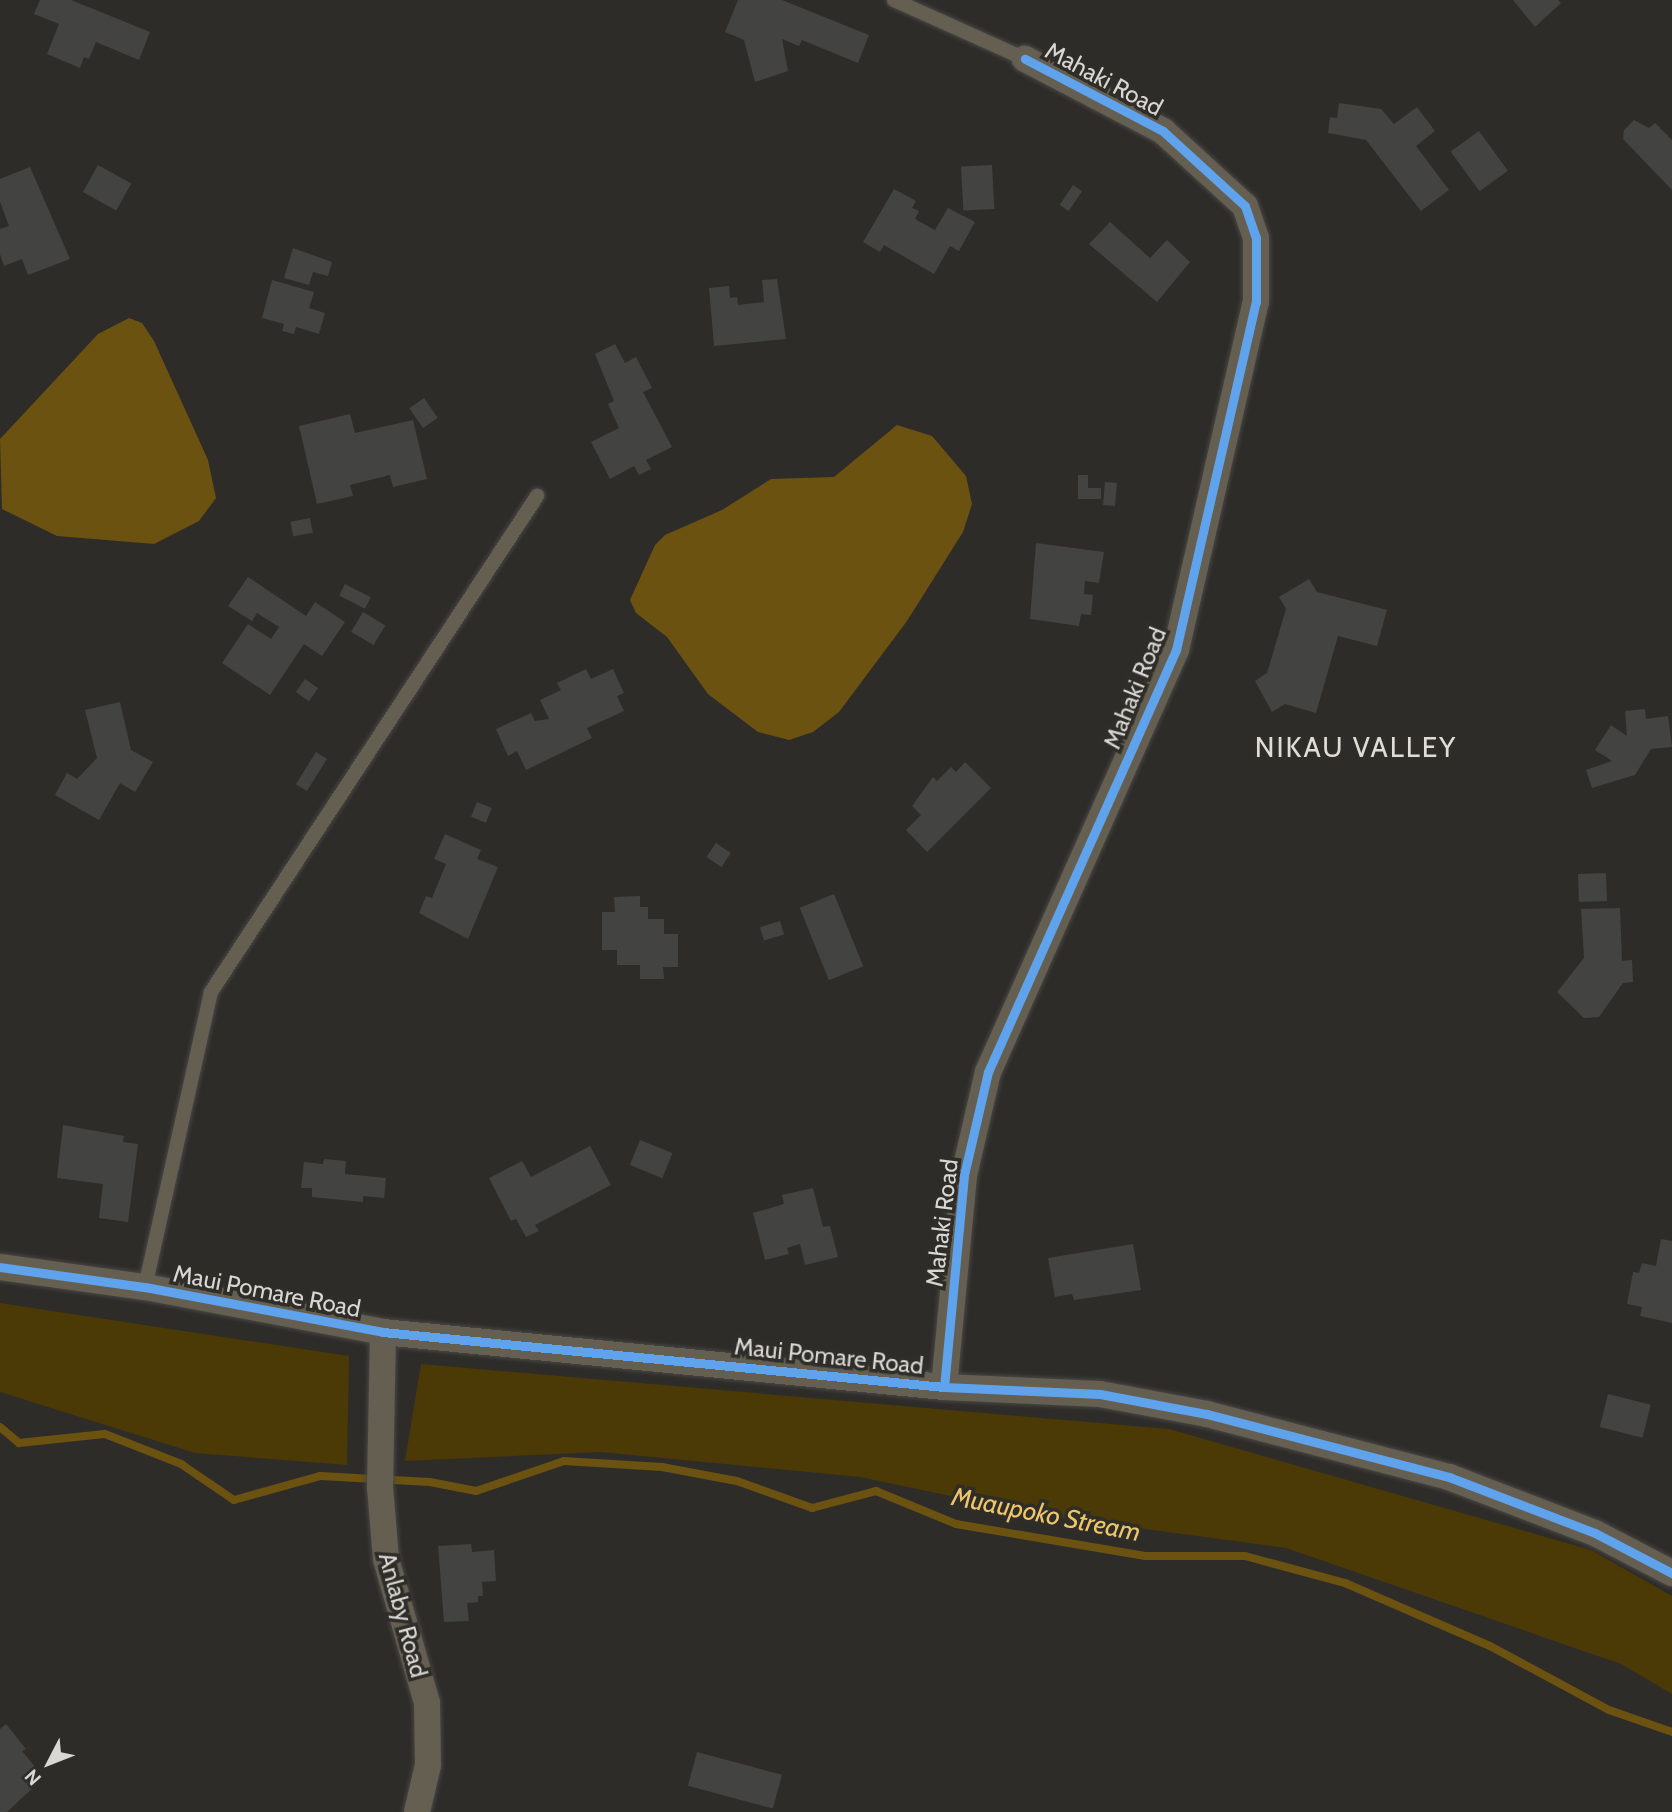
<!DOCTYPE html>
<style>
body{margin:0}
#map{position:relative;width:1672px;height:1812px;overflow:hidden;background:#2e2c29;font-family:Cabin,sans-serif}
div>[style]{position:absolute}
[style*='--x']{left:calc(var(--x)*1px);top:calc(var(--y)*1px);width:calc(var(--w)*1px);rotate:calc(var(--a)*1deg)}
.green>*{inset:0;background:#4b3906}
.water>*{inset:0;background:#6b5210}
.stream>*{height:8px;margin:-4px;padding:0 4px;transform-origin:4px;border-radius:4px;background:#6b5210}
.building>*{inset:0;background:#434342;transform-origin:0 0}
.roads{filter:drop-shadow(0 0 2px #484745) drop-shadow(0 0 2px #484745)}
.lane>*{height:14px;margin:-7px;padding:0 7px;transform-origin:7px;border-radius:7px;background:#655f52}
.street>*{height:26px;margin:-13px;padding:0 13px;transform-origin:13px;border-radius:13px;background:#655f52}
.cycleway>*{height:9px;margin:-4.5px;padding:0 4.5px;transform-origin:4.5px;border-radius:4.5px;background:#60a3ed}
span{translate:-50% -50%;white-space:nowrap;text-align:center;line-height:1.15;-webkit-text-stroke:7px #2f2d28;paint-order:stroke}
.street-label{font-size:24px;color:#d8d7d4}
.water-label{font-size:26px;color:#eec569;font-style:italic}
.quarter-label{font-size:28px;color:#dfddd7;letter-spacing:2px}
.north{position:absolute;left:14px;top:1728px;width:70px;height:70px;-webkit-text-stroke:5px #2f2d28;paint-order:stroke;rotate:228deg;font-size:19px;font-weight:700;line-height:28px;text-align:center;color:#d8d7d4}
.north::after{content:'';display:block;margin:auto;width:24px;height:32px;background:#d8d7d4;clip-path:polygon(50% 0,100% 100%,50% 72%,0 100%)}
</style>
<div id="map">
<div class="green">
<i style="clip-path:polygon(0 1303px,349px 1356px,347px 1465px,195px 1453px,0 1392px)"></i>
<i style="clip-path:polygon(421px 1364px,1169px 1429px,1591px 1550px,1672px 1596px,1672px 1694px,1621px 1664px,1286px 1548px,1041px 1515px,860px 1477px,600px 1452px,405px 1461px)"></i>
</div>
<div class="water">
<i style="clip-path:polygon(129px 318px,142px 323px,154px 341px,208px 460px,216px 498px,199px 521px,154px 544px,57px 536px,2px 509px,0 439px,98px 334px)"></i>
<i style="clip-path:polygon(897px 425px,932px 436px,966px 476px,972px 504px,963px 532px,907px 621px,839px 712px,813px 732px,789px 740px,758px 732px,708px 694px,667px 637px,636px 613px,630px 600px,655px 545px,665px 535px,722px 510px,771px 479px,834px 477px)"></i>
</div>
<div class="stream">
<i style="--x:0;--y:1427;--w:25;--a:40"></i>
<i style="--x:19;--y:1443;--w:86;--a:-6"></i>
<i style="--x:105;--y:1434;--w:82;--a:21.5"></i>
<i style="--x:181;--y:1464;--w:64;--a:34.2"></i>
<i style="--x:234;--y:1500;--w:89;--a:-15.6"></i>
<i style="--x:320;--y:1476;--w:110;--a:3.1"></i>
<i style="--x:430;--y:1482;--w:47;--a:11.1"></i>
<i style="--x:476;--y:1491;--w:93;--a:-18.8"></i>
<i style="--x:564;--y:1461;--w:98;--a:3.5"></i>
<i style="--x:662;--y:1467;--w:76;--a:10.6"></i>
<i style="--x:737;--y:1481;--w:80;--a:19.8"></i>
<i style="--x:812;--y:1508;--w:66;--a:-14.9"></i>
<i style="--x:876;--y:1491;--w:87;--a:22.4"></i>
<i style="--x:956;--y:1524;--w:192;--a:9.6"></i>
<i style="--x:1145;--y:1556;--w:100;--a:0"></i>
<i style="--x:1245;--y:1556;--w:104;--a:15.1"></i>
<i style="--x:1345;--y:1583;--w:158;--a:23.5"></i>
<i style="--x:1490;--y:1646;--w:135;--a:28.3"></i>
<i style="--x:1609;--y:1710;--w:67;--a:19.2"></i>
</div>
<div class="building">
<i style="clip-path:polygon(40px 0,71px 0,150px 32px,139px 60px,96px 42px,89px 59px,84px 57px,80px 68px,47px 54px,59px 24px,34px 14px)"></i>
<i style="clip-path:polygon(738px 0,782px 0,869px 35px,858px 63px,802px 40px,799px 46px,782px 39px,788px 71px,755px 82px,744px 40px,725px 32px)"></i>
<i style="clip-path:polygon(1513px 0,1558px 0,1561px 3px,1535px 27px)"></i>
<i style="clip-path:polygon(1339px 103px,1381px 109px,1394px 124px,1417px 107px,1435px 131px,1416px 146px,1449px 190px,1421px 211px,1366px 140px,1328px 133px,1330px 117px,1337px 118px)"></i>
<i style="clip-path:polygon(1634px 120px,1649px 128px,1655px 123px,1672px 140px,1672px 190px,1623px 139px,1624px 130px)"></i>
<i style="left:1479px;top:131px;width:49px;height:35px;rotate:54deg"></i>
<i style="left:98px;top:165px;width:38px;height:31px;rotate:29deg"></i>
<i style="left:992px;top:165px;width:44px;height:31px;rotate:87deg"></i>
<i style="clip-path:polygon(30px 167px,70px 259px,28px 275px,22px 259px,4px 266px,0 254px,0 229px,9px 226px,0 202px,0 179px)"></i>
<i style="left:1073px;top:185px;width:11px;height:24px;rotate:34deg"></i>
<i style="clip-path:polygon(894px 189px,916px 201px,912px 208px,919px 211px,915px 219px,935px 230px,948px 208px,975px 222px,959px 251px,950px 246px,934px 274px,884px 245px,880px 252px,863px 242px)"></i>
<i style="clip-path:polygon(1110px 222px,1150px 258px,1167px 240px,1190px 262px,1157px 302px,1089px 244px)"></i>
<i style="clip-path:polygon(293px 248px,332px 262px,328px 276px,313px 272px,309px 285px,284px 278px)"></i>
<i style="clip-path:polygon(777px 279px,786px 339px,714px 346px,709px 288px,729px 286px,730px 298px,737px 297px,738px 305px,764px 302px,762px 280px)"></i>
<i style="clip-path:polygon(272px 280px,314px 292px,309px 308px,325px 313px,319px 334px,296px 327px,294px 334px,282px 331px,284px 324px,262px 318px)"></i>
<i style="clip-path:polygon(615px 344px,625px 363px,636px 357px,652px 388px,643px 392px,672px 447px,646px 460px,651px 469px,639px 475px,634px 466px,610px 479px,591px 442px,619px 428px,608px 404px,614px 401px,595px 354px)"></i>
<i style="left:424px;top:398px;width:24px;height:18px;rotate:55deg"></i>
<i style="clip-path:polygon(350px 414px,355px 433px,413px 420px,427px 479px,393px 487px,390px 475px,350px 485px,353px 496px,317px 504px,299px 426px)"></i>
<i style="clip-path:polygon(1078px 475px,1088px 475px,1088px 488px,1101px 488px,1101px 499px,1078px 499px)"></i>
<i style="left:1105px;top:482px;width:12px;height:23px;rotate:5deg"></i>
<i style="left:310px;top:518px;width:15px;height:20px;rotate:79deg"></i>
<i style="clip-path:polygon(1036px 543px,1104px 552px,1099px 583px,1085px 581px,1084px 594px,1093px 595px,1091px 615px,1081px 614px,1079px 626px,1030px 619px)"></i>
<i style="clip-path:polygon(248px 577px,306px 616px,315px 602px,345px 622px,322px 656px,304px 644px,270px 695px,222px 663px,248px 624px,271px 639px,279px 627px,257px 613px,252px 621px,228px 606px)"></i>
<i style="clip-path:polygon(1309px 579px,1317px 592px,1387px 610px,1377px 646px,1338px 636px,1316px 713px,1285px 704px,1272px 712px,1255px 681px,1267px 673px,1286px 609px,1279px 597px)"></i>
<i style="left:345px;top:584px;width:29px;height:13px;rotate:27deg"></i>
<i style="left:363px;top:612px;width:26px;height:23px;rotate:31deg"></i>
<i style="clip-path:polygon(586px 669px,591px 679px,613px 669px,624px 693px,617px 696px,624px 711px,587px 728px,592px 738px,526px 770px,517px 751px,508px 756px,496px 729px,531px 713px,535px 721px,549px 719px,540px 700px,561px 690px,557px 683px)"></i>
<i style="left:305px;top:679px;width:16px;height:16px;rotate:35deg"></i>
<i style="clip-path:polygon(120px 702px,131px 750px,153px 762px,135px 792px,120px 783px,99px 820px,55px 795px,67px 773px,77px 779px,97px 758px,85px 710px)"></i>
<i style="clip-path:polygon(1645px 709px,1646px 719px,1668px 716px,1672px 747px,1651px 749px,1635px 775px,1592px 788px,1586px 770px,1612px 761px,1595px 750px,1611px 725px,1627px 736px,1625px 711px)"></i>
<i style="left:316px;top:752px;width:13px;height:38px;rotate:32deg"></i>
<i style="clip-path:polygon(965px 762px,991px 788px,927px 852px,906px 830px,921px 815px,912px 806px,933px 777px,937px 781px,951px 767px,956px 772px)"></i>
<i style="left:477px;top:802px;width:16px;height:16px;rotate:22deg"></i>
<i style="clip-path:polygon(445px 834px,481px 850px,477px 859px,498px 867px,468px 939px,419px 913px,426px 896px,432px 898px,446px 864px,434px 859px)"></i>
<i style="left:716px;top:843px;width:18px;height:17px;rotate:34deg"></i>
<i style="left:1606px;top:873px;width:28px;height:28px;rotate:88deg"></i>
<i style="left:834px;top:894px;width:78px;height:37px;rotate:68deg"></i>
<i style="clip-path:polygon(640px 896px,640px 907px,648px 907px,648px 919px,664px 919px,664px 934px,678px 934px,678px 967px,663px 967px,664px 979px,640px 979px,640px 965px,617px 965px,617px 950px,602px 950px,602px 912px,615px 912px,614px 897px)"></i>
<i style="clip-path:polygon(1620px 908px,1622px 961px,1632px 960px,1633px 982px,1623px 983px,1599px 1017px,1584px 1018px,1557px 992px,1584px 958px,1581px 909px)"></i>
<i style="left:780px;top:921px;width:14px;height:21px;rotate:73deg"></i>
<i style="clip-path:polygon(63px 1125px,124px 1136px,123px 1142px,138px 1144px,128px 1222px,99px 1218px,103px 1184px,57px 1178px)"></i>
<i style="left:640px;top:1140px;width:35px;height:27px;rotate:22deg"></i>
<i style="clip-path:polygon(590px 1146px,611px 1185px,535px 1225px,539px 1231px,526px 1237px,516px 1219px,511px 1221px,489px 1178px,522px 1161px,531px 1177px)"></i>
<i style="clip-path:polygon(324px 1159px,346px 1161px,345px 1174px,386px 1178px,384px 1198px,363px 1196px,363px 1202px,312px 1197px,312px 1188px,301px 1188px,304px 1162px,323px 1164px)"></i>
<i style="clip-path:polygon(813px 1188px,823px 1227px,830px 1226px,838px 1257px,805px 1265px,800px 1244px,787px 1248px,789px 1254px,765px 1260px,753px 1213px,784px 1204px,782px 1195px)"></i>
<i style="clip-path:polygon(1661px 1239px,1672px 1241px,1672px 1323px,1640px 1316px,1642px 1307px,1627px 1304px,1633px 1272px,1639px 1273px,1642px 1263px,1656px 1266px)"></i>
<i style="clip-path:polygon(1133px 1244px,1141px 1290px,1074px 1300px,1072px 1294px,1055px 1297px,1048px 1258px)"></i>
<i style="left:1608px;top:1394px;width:44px;height:34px;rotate:14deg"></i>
<i style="clip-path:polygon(471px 1544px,472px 1552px,494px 1550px,496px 1581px,482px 1582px,483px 1596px,478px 1596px,478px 1602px,467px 1603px,469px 1621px,444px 1622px,438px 1546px)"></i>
<i style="clip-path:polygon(6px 1724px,26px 1749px,22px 1751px,36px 1768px,30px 1772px,38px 1783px,7px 1812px,0 1812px,0 1729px)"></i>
<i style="left:697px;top:1752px;width:88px;height:35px;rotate:15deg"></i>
</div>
<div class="roads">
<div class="lane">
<i style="--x:894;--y:0;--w:144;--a:24.2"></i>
<i style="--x:145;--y:1287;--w:302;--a:-77.4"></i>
<i style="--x:211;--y:992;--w:594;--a:-56.68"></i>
</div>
<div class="street">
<i style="--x:0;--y:1267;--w:146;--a:7.9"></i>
<i style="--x:145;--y:1287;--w:242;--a:10.7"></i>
<i style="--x:383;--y:1332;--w:564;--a:5.6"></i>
<i style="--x:944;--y:1387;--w:156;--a:2.6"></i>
<i style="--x:1100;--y:1394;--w:109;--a:10.6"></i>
<i style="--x:1207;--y:1414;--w:250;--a:14.6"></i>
<i style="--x:1449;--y:1477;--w:156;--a:21"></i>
<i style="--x:1595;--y:1533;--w:87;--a:27.5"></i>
<i style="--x:383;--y:1332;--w:155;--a:91.1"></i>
<i style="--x:380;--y:1487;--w:72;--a:85.2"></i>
<i style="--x:386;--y:1559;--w:150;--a:74.1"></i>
<i style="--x:427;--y:1703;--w:62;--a:89.1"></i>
<i style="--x:428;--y:1765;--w:48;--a:103.2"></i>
<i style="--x:944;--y:1387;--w:213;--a:-84.6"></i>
<i style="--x:964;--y:1175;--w:106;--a:-76.9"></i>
<i style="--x:988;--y:1072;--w:462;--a:-66"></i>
<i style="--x:1176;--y:650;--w:357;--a:-77.1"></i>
<i style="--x:1256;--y:302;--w:64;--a:-90"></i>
<i style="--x:1256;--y:238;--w:34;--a:-109"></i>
<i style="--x:1245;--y:206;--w:111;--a:-137.6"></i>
<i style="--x:1163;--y:131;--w:156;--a:-152.4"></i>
</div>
</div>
<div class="cycleway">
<i style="--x:0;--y:1267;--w:146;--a:7.9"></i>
<i style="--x:145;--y:1287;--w:242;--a:10.7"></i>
<i style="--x:383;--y:1332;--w:564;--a:5.6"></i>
<i style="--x:944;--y:1387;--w:156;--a:2.6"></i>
<i style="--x:1100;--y:1394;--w:109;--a:10.6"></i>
<i style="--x:1207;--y:1414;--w:250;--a:14.6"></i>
<i style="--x:1449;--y:1477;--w:156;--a:21"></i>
<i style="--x:1595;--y:1533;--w:87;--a:27.5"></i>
<i style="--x:944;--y:1387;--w:213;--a:-84.6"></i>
<i style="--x:964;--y:1175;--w:106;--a:-76.9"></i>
<i style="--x:988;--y:1072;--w:462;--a:-66"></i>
<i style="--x:1176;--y:650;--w:357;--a:-77.1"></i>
<i style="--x:1256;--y:302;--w:64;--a:-90"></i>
<i style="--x:1256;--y:238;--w:34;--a:-109"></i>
<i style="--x:1245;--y:206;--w:111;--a:-137.6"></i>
<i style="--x:1163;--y:131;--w:156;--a:-152.4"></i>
</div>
<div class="street-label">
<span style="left:1104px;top:79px;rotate:28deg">Mahaki Road</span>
<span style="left:1135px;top:688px;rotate:-68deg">Mahaki Road</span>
<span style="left:942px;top:1223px;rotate:-83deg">Mahaki Road</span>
<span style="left:267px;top:1291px;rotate:11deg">Maui Pomare Road</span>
<span style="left:829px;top:1356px;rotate:6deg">Maui Pomare Road</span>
<span style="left:403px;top:1615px;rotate:75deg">Anlaby Road</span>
</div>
<div class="water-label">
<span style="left:1046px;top:1515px;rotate:11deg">Muaupoko Stream</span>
</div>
<div class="quarter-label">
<span style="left:1356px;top:747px">NIKAU VALLEY</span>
</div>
<div class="north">N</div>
</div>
